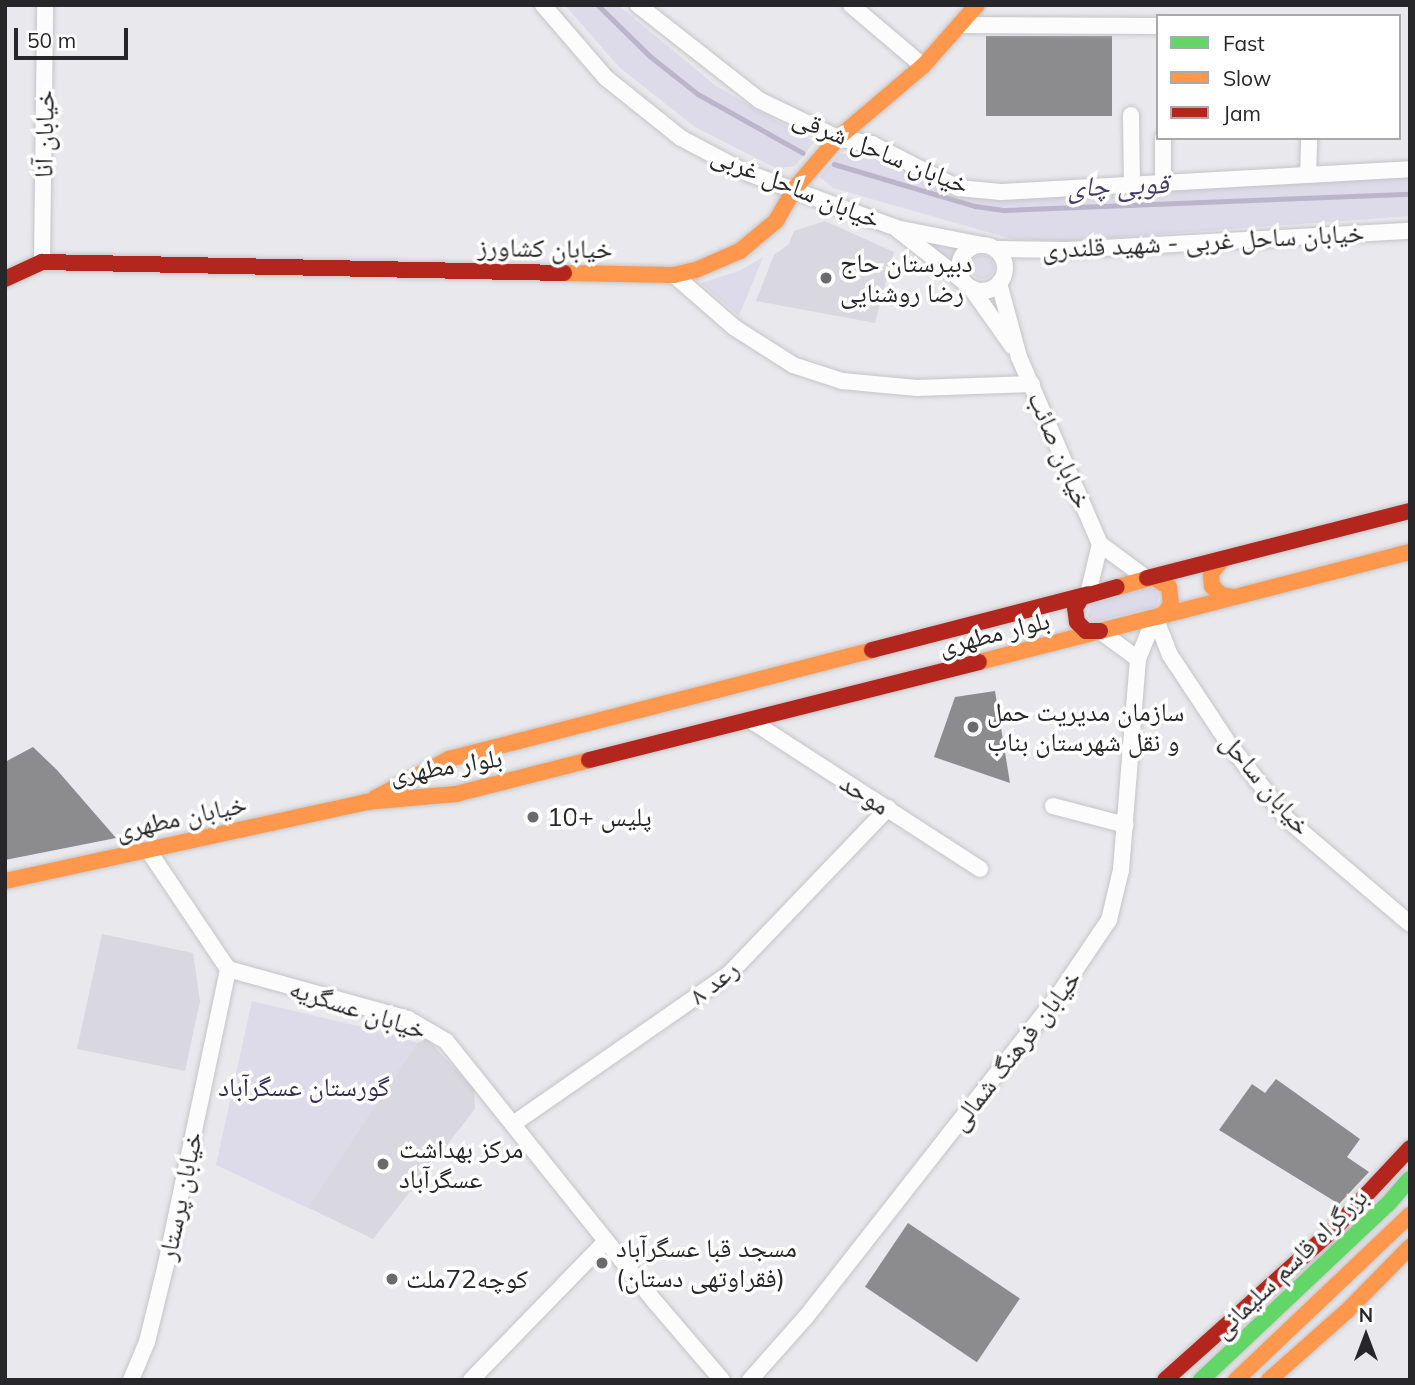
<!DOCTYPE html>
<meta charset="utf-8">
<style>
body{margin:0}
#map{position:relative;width:1415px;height:1385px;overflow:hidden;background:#e9e8ec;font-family:Mulish,"Noto Naskh Arabic",sans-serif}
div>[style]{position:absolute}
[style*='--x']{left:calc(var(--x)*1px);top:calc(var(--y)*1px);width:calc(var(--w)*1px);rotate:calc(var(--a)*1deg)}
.built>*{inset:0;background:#d9d7df}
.green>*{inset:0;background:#dddae9}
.round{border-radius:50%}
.stream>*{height:4.5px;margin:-2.25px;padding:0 2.25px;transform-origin:2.25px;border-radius:2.25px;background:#bab5ca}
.building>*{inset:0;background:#8c8b8e;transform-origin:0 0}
.roads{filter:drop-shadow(0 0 2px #c5c4c7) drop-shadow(0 0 2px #c5c4c7)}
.street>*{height:16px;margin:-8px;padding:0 8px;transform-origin:8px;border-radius:8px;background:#fcfcfc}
.street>.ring{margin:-8px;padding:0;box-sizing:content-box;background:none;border:16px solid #fcfcfc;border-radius:50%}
.fast>*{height:16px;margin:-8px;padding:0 8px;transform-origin:8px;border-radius:8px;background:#63d668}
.slow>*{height:16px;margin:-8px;padding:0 8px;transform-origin:8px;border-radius:8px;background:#ff974d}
.jam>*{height:16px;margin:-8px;padding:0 8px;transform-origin:8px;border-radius:8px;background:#b3261e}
.dots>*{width:19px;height:19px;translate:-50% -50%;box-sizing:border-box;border:4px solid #fff;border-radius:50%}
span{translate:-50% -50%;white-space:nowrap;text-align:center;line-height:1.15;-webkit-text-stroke:7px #fff;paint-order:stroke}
.street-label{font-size:26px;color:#272729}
.poi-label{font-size:26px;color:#272729}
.left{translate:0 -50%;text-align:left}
.park-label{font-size:26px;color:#382c56}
.water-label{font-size:28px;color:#463a65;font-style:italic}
.frame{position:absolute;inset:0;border:7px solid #272729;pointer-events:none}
.legend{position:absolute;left:1156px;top:14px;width:245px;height:126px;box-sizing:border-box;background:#fff;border:2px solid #a9a9a9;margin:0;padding:9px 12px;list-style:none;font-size:21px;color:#272729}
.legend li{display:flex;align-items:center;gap:14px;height:35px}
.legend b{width:35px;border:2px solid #a9a9a9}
.north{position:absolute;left:1331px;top:1301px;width:70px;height:70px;-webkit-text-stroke:5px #fff;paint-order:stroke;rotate:0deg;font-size:19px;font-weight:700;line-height:28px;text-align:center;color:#272729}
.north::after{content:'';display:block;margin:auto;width:24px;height:32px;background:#272729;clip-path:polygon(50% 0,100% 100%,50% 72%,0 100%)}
.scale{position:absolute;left:14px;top:28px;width:114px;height:32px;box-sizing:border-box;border:4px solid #272729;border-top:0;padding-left:9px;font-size:21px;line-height:24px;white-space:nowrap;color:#272729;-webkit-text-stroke:5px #fff;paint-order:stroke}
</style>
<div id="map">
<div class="built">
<i style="clip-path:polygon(825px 221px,894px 252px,875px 323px,756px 301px,774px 255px,789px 244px,794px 231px)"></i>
<i style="clip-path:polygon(102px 934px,193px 953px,200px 1001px,185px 1071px,77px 1049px)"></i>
<i style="clip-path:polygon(427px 1039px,474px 1089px,475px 1109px,373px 1239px,307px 1207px,417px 1043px)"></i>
</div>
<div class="green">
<i style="clip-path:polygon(565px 5px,618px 5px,716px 86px,814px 142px,795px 166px,776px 168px,695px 127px,619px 67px)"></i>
<i style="clip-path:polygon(864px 153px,931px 187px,1005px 199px,1410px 176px,1410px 216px,1066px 241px,1012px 239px,833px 188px,820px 177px,839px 154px)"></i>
<i style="clip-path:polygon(926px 240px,957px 247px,950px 262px)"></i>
<i class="round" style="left:970px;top:255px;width:24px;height:24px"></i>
<i style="clip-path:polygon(763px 257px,739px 316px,701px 283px,739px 271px)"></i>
<i style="clip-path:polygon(1148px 588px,1154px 588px,1159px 596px,1156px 607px,1094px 622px,1088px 616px,1091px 604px)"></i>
<i style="clip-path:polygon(252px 1001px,400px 1036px,417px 1043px,308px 1208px,216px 1165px)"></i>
</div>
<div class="stream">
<i style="--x:598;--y:5;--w:73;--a:44.4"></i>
<i style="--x:650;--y:56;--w:61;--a:38.4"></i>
<i style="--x:698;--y:94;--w:120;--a:29.3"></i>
<i style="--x:834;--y:164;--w:147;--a:16.6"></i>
<i style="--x:975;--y:206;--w:30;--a:8"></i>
<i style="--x:1005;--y:210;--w:405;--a:-2.3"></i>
</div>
<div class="building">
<i style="left:986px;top:36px;width:126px;height:80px"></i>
<i style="clip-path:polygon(995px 691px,1010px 783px,934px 757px,955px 697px)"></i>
<i style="clip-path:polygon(33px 747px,57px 770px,116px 838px,5px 860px,5px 762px)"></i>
<i style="clip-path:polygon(1276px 1079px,1360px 1139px,1347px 1157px,1369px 1172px,1339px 1204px,1219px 1130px,1252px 1084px,1265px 1093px)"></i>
<i style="left:908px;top:1223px;width:135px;height:77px;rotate:34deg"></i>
</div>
<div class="roads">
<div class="street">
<i style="--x:543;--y:5;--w:96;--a:49.2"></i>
<i style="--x:606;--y:78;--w:96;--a:38.7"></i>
<i style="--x:681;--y:138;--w:72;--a:28"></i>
<i style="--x:745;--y:172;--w:161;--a:20.3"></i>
<i style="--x:896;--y:228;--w:88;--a:11.2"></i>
<i style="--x:638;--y:5;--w:154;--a:38.1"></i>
<i style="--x:759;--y:100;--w:88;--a:25.7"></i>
<i style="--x:838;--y:138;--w:35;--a:10"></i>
<i style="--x:872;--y:144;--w:97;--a:27.1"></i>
<i style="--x:958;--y:188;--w:43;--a:5.3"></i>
<i style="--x:1001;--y:192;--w:410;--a:-3.2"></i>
<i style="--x:851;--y:5;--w:94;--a:40.3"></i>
<i style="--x:961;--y:25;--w:197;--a:0.3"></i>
<i style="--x:1131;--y:115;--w:68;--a:89.2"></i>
<i style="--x:1163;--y:138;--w:44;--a:90"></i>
<i style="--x:1308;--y:174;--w:36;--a:-88"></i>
<i style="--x:898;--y:230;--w:81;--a:38"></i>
<i class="ring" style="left:959px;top:245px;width:30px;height:30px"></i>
<i style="--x:996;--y:249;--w:70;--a:0.8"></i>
<i style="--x:1066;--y:250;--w:345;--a:-3.2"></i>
<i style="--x:42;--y:262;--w:257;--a:-89.3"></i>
<i style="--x:674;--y:275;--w:81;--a:41"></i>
<i style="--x:735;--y:328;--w:69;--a:32.5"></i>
<i style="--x:793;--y:365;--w:52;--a:18.1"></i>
<i style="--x:842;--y:381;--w:75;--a:5.3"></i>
<i style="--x:917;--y:388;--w:115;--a:-2"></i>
<i style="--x:999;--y:283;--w:77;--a:74.9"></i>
<i style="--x:1019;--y:357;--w:204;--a:66.6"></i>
<i style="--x:1100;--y:544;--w:57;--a:36.5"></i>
<i style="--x:971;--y:288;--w:71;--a:54.7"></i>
<i style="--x:1088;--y:594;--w:51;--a:-76.5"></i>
<i style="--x:1155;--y:617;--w:41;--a:68.5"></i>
<i style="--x:1170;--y:655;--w:107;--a:56.5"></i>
<i style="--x:1229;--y:744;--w:96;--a:52.2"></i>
<i style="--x:1288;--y:820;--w:160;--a:40.4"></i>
<i style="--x:1100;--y:631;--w:47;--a:36.4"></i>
<i style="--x:750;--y:720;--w:274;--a:32.9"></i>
<i style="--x:1053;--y:806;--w:75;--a:14.6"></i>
<i style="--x:148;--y:850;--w:143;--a:56.1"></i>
<i style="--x:228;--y:969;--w:187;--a:15.5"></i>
<i style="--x:408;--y:1019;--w:44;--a:30.1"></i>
<i style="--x:446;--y:1041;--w:336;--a:51.3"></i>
<i style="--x:656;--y:1303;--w:101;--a:49.4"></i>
<i style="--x:513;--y:1124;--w:263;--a:-34.8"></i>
<i style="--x:729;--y:974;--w:230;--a:-46.2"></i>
<i style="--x:131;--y:1380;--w:41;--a:-67.2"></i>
<i style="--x:147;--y:1342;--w:80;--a:-76.3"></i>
<i style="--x:166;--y:1264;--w:301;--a:-78.1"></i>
<i style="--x:471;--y:1380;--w:194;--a:-45.8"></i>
<i style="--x:750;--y:1380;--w:84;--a:-48.4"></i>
<i style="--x:806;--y:1317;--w:407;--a:-51.9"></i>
<i style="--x:1057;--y:997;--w:93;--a:-56"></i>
<i style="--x:1109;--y:920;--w:51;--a:-76.5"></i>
<i style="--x:1121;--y:870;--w:212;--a:-85.4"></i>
<i style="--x:1138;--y:659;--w:45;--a:-68"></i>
</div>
<div class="fast">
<i style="--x:1201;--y:1380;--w:257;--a:-43.3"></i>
<i style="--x:1388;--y:1204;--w:33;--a:-49"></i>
</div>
<div class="slow">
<i style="--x:564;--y:273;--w:110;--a:1"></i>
<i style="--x:674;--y:275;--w:23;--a:-13"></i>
<i style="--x:696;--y:270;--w:48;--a:-23.4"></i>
<i style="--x:740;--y:251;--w:47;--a:-39.8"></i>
<i style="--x:776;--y:221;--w:38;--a:-60"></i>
<i style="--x:795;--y:188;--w:66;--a:-49.3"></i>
<i style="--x:838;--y:138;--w:111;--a:-40.3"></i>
<i style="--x:923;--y:66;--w:81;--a:-48.5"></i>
<i style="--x:1223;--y:559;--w:18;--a:131"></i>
<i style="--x:1211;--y:573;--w:13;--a:86"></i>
<i style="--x:1212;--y:586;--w:13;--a:45"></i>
<i style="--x:1221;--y:595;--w:13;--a:9"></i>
<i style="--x:1157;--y:617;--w:261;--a:-14.4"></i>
<i style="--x:979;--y:662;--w:190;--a:-14.3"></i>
<i style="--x:1163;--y:615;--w:13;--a:-51"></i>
<i style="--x:1171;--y:605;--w:18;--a:-96"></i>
<i style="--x:1169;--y:587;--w:19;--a:-148"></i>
<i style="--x:1153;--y:577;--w:37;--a:164"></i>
<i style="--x:375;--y:798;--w:84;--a:-27.8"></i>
<i style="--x:449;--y:759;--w:437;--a:-14.4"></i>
<i style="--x:5;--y:881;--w:370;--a:-12.3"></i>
<i style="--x:366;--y:802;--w:90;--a:-5.1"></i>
<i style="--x:456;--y:794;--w:137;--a:-14.3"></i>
<i style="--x:1236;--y:1380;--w:240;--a:-43.5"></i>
<i style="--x:1269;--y:1380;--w:104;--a:-41.5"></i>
<i style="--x:1347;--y:1311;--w:90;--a:-45.5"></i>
</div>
<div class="jam">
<i style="--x:5;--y:279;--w:41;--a:-24.7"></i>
<i style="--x:42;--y:262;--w:522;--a:1.21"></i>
<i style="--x:1147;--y:578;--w:271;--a:-14.3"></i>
<i style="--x:1100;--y:631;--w:14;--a:180"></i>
<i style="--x:1086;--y:631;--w:13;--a:-135"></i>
<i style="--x:1077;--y:622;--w:14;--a:-98"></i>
<i style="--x:1075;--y:608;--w:13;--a:-58"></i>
<i style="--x:1082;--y:597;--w:36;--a:-16"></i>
<i style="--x:872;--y:650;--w:223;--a:-14.5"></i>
<i style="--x:589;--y:760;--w:402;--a:-14.1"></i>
<i style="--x:1165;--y:1380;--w:231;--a:-41.8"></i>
<i style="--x:1337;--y:1226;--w:107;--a:-46.9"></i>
</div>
</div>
<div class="dots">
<i style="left:826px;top:278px;background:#6b6b6d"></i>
<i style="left:973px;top:727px;background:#6b6b6d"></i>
<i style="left:533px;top:817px;background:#6b6b6d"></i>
<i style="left:383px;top:1164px;background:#6b6b6d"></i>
<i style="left:602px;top:1263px;background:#6b6b6d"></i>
<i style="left:392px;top:1279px;background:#6b6b6d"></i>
</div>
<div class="street-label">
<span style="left:44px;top:134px;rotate:-89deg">خیابان آنا</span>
<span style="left:881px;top:151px;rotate:22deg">خیابان ساحل شرقی</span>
<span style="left:796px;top:187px;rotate:22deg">خیابان ساحل غربی</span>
<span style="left:1203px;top:241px;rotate:-3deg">خیابان ساحل غربی - شهید قلندری</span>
<span style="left:545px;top:248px;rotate:1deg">خیابان کشاورز</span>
<span style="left:1060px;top:450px;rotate:67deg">خیابان صائب</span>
<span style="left:994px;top:633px;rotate:-14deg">بلوار مطهری</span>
<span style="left:446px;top:766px;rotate:-9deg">بلوار مطهری</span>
<span style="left:1266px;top:784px;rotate:50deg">خیابان ساحل</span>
<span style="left:865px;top:794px;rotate:33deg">موحد</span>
<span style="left:181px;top:817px;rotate:-12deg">خیابان مطهری</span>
<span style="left:714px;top:982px;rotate:-38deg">رعد ۸</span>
<span style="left:358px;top:1009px;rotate:18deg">خیابان عسگریه</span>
<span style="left:1015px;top:1050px;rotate:-52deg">خیابان فرهنگ شمالی</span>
<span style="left:180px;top:1196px;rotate:-78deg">خیابان پرستار</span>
<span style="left:1290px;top:1263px;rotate:-44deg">بزرگراه قاسم سلیمانی</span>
</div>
<div class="poi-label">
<span class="left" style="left:840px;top:278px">دبیرستان حاج<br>رضا روشنایی</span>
<span class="left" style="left:987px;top:727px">سازمان مدیریت حمل<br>و نقل شهرستان بناب</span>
<span class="left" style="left:547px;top:817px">پلیس +10</span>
<span class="left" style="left:399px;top:1164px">مرکز بهداشت<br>عسگرآباد</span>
<span class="left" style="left:616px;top:1263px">مسجد قبا عسگرآباد<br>(فقراوتهی دستان)</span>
<span class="left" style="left:406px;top:1279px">کوچه72ملت</span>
</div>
<div class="park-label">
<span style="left:304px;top:1087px">گورستان عسگرآباد</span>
</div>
<div class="water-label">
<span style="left:1118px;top:185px;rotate:-2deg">قوبی چای</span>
</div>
<div class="frame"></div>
<ul class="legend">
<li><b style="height:9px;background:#63d668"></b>Fast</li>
<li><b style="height:9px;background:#ff974d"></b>Slow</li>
<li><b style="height:9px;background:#b3261e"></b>Jam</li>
</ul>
<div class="north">N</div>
<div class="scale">50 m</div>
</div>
